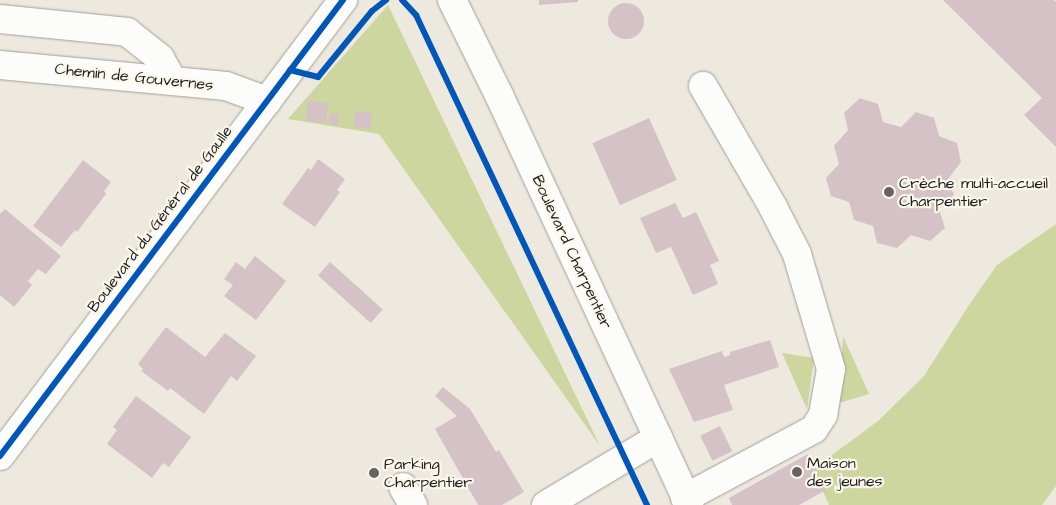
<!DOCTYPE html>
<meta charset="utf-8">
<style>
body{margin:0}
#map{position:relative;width:1056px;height:505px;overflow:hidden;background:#eee9de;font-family:"Architects Daughter",sans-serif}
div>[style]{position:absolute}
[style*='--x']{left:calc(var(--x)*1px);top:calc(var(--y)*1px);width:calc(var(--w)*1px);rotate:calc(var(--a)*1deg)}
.green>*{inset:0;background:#ccd69e}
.building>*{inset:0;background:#d4c2c6;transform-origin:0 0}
.round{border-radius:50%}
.roads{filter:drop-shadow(0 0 1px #a29f99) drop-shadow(0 0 1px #a29f99)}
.minor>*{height:28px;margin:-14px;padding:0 14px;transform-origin:14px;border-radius:14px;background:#fcfcfa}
.cycleway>*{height:6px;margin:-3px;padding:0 3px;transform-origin:3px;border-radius:3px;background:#0057b8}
.dots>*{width:14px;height:14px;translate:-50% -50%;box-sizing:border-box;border:2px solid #fbf7ec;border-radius:50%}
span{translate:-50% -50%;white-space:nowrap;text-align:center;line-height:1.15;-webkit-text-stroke:4.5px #fbf7ec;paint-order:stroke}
.street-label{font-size:16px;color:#1c1c1c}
.poi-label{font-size:16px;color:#1c1c1c}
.left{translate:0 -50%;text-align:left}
</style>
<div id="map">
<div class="green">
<i style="clip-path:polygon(388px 5px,600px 446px,379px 134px,288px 119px)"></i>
<i style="clip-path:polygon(1056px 224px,1056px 486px,1042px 505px,829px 505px,813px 469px,878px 421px,924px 376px,969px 305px,997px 265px)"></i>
<i style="clip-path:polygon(843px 336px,869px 394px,839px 403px)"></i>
<i style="clip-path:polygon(782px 353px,814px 358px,807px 409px)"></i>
</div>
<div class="building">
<i style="clip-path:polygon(539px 0,578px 0,578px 2px,539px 5px)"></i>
<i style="clip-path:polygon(943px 0,1054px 0,1056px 2px,1056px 147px,1024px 115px,1042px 98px)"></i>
<i class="round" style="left:608px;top:3px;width:36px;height:36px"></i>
<i style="clip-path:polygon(860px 98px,878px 104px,883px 122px,901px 127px,916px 112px,934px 118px,939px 136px,957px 143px,961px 162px,948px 179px,954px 195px,939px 209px,945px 228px,930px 241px,911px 235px,897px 248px,877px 243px,873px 226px,854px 220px,849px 202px,831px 196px,826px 178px,839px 164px,834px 146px,848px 130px,844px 113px)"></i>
<i style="left:308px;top:101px;width:20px;height:20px;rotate:6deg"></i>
<i style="left:356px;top:111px;width:16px;height:16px;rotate:7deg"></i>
<i style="left:330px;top:113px;width:9px;height:11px;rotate:6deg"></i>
<i style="left:649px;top:118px;width:68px;height:62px;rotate:66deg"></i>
<i style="clip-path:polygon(318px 159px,345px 179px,337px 190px,340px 192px,315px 227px,282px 204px,308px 168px,311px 170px)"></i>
<i style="clip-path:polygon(83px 160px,111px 182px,104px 191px,106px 194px,77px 232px,75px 230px,61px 247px,33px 226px)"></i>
<i style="clip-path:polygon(675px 203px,683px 218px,696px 212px,719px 261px,710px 265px,718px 284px,693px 295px,671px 247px,656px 253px,640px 218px)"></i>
<i style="clip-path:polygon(5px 209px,61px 256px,46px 274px,38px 269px,28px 281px,32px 285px,14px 307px,0 295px,0 214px)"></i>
<i style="clip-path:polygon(255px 256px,286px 281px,256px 320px,224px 296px,233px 285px,224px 279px,236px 262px,245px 269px)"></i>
<i style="left:330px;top:262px;width:71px;height:18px;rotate:42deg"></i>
<i style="clip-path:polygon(166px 327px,205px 357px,225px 333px,256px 356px,237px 381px,231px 376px,204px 414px,170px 388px,168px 391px,141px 371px,143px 369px,138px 364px)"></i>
<i style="clip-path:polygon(770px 340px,779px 367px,724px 385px,733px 410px,694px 422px,669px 369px,722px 351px,724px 357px,730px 355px,730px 352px)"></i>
<i style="clip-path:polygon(443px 387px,470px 409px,496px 452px,499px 450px,524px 492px,502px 505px,478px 505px,435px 429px,457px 416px,435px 396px)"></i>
<i style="clip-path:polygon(136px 396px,191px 437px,169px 467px,163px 463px,152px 478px,107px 444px,117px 430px,113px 427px)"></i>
<i style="left:720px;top:426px;width:28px;height:22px;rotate:64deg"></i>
<i style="clip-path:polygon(808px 454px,826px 490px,799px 505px,732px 505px,729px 498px)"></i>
</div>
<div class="roads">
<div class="minor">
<i style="--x:452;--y:0;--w:106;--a:63.7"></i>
<i style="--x:499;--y:95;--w:452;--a:65.1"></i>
<i style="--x:0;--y:19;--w:128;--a:5.8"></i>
<i style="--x:127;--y:32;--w:42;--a:38.2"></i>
<i style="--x:160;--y:58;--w:26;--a:61"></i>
<i style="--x:0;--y:65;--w:227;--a:5.3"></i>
<i style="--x:226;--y:86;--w:44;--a:20.1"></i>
<i style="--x:0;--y:456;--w:571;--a:-53.05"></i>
<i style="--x:403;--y:487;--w:21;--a:61"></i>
<i style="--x:685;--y:498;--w:146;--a:-28.1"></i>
<i style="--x:814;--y:429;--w:17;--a:-57"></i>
<i style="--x:823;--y:415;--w:47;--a:-80.1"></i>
<i style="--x:831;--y:369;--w:120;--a:-106.5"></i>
<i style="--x:797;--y:254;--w:53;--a:-117.1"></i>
<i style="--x:773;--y:207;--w:140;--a:-120"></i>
<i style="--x:546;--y:505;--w:131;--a:-30.9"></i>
</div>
</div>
<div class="cycleway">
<i style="--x:402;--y:0;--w:21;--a:47"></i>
<i style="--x:416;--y:15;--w:542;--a:64.76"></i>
<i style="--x:290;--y:70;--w:29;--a:14"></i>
<i style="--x:318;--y:77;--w:85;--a:-50.7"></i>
<i style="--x:372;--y:11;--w:18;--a:-38"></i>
<i style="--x:0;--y:456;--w:571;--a:-53.05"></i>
</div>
<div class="dots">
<i style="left:889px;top:192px;background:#666460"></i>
<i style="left:797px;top:472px;background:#666460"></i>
<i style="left:374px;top:473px;background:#666460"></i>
</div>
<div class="street-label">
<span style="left:134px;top:77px;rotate:6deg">Chemin de Gouvernes</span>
<span style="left:160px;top:219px;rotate:-53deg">Boulevard du Général de Gaulle</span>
<span style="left:572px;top:252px;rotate:65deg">Boulevard Charpentier</span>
</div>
<div class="poi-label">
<span class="left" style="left:899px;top:192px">Crèche multi-accueil<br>Charpentier</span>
<span class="left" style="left:807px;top:472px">Maison<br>des jeunes</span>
<span class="left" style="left:384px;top:473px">Parking<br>Charpentier</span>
</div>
</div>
